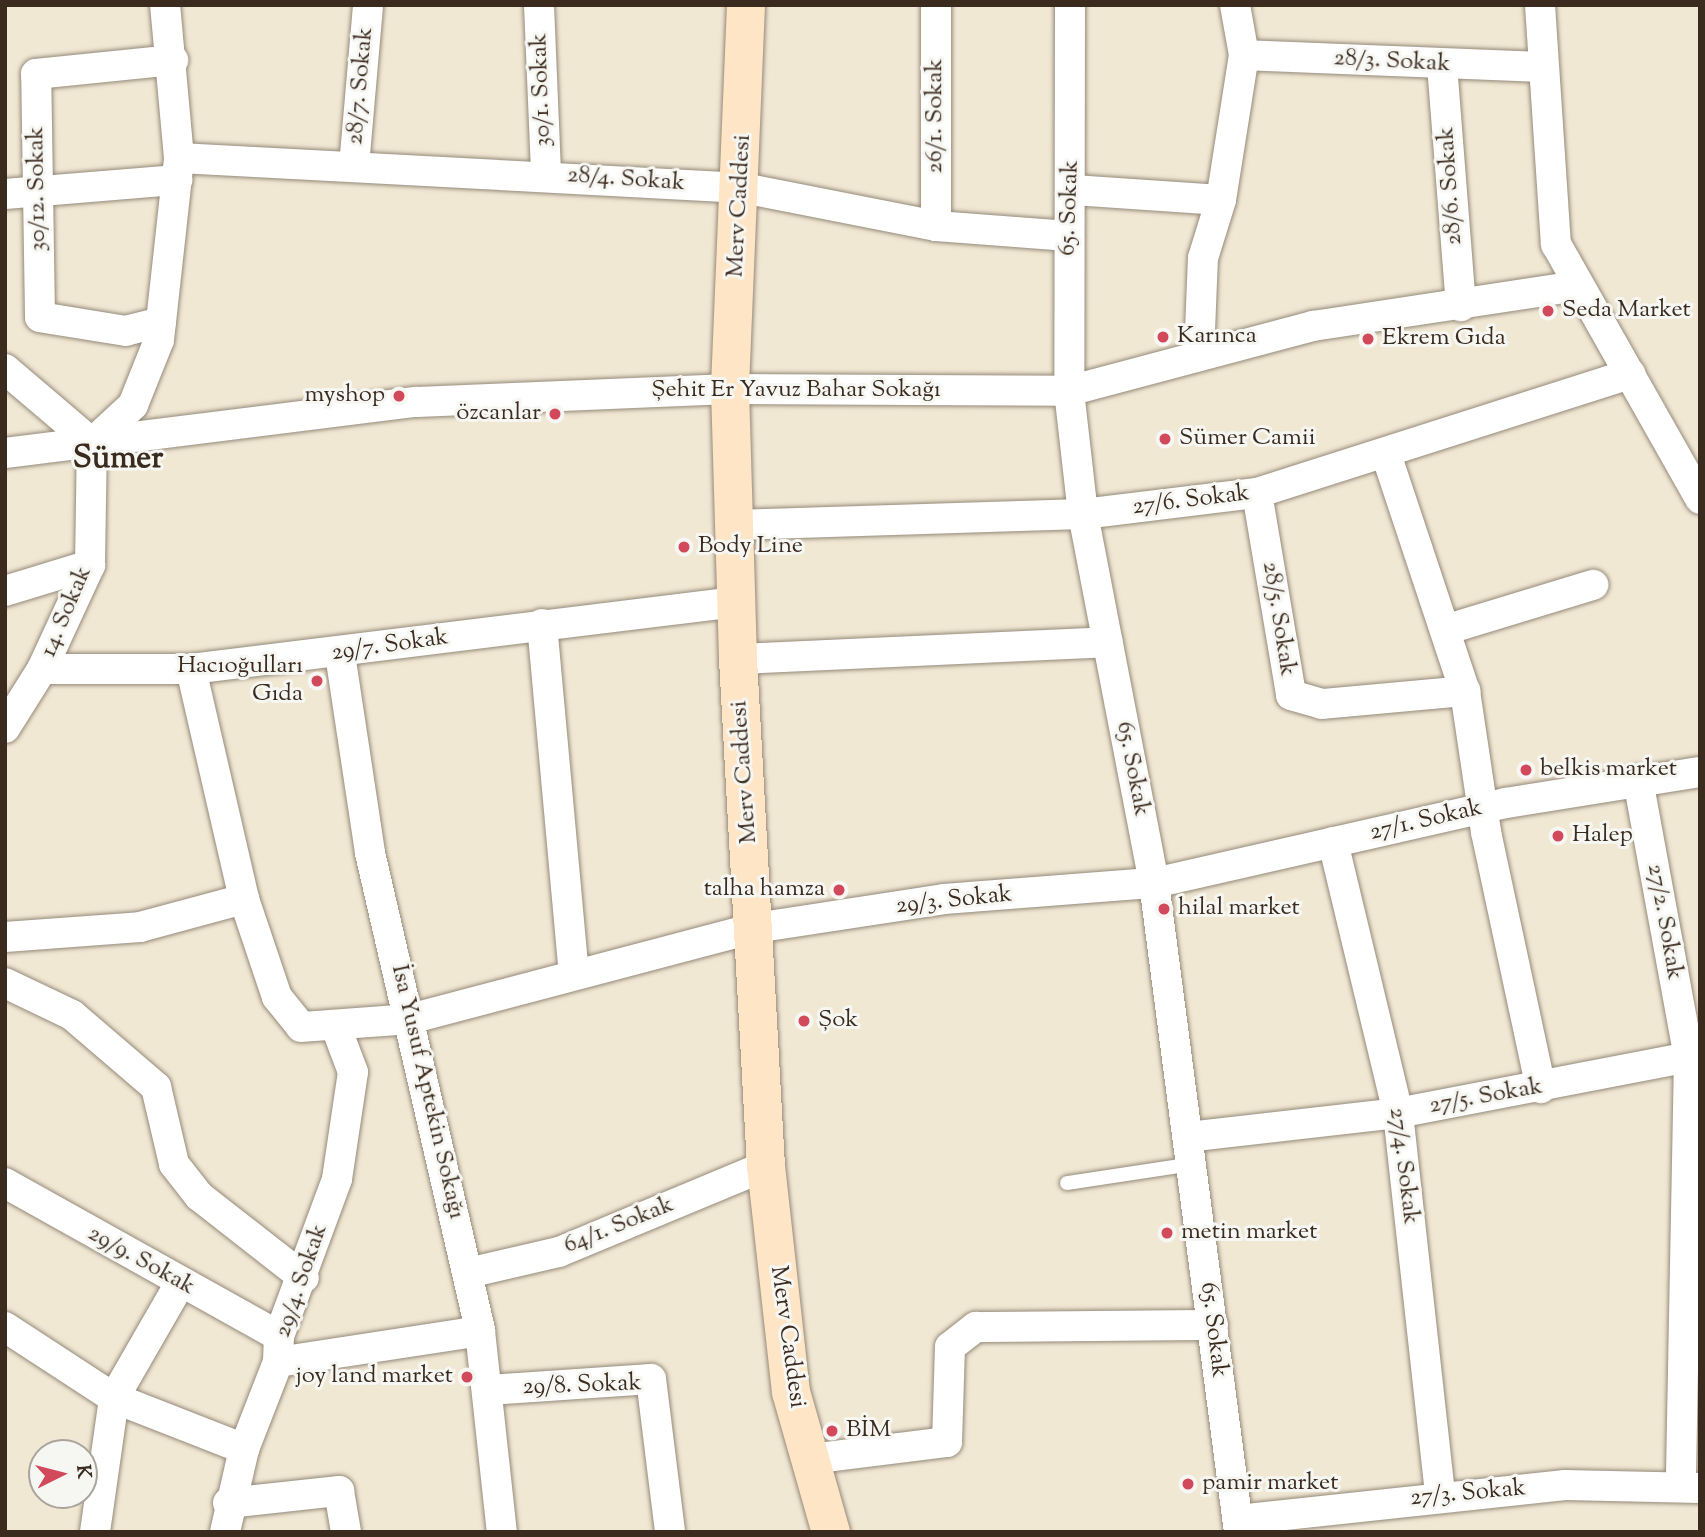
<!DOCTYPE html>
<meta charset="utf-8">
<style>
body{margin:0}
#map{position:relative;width:1705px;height:1537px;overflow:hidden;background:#f1e8d4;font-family:"Sorts Mill Goudy",serif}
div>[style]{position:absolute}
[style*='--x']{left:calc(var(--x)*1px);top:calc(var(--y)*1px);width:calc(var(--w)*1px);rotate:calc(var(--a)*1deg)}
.roads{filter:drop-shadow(0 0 2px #968979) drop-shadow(0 0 2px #968979)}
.lane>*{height:14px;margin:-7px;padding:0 7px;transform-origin:7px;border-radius:7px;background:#fff}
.street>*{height:30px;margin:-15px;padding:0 15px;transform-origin:15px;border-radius:15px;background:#fff}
.secondary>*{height:38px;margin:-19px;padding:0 19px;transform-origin:19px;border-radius:19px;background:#fde5c5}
.dots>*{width:19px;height:19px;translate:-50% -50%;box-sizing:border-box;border:4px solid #f6f6f2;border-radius:50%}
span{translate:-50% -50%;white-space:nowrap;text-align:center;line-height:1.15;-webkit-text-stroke:6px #f6f6f2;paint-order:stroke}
.street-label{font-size:24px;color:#3b2a1e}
.poi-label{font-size:24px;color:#3b2a1e}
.left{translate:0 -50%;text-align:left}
.right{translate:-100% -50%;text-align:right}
.district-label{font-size:32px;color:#3b2a1e;font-weight:700}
.frame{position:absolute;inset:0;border:7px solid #3b2a1e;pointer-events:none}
.north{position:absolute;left:28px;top:1439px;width:70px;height:70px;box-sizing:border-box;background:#f6f6f2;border:2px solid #aba49d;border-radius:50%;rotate:84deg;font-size:19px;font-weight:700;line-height:28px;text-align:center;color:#3b2a1e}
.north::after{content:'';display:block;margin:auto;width:24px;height:32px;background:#d1495b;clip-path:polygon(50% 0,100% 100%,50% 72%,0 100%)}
</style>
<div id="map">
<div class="roads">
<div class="lane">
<i style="--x:1067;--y:1183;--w:126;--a:-8.6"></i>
</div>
<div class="street">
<i style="--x:539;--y:5;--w:170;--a:87.6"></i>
<i style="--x:936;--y:5;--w:221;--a:90"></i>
<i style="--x:1070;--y:5;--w:386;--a:90.1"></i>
<i style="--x:1069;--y:391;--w:124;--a:83.5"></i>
<i style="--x:1083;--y:514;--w:376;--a:79.1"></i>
<i style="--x:1154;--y:883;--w:655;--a:82.54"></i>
<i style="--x:1540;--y:5;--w:240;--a:86.2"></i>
<i style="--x:1556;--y:244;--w:293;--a:60.5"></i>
<i style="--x:1244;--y:55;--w:296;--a:2.3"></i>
<i style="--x:1442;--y:65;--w:242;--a:85.5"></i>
<i style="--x:179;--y:158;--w:565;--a:3.04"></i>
<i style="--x:743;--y:188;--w:197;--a:11.1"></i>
<i style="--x:936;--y:226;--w:133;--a:4.3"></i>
<i style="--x:354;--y:166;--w:162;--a:-85"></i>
<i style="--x:1073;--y:190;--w:148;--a:3.9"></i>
<i style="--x:5;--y:194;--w:173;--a:-4.7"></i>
<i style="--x:161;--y:322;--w:36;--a:166"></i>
<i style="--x:126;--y:331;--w:87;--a:-170.8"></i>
<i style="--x:40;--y:317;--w:243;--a:-90.9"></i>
<i style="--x:36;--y:74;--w:138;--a:-5.8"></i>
<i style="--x:1199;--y:356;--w:98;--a:-87.7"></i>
<i style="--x:1203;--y:258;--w:61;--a:-72.8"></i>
<i style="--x:1221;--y:200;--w:147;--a:-81"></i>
<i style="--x:1244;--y:55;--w:51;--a:-100.2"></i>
<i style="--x:5;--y:369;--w:114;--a:40.4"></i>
<i style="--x:92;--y:443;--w:56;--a:-42.8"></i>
<i style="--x:133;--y:405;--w:70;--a:-68.2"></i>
<i style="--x:159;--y:340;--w:183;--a:-83.7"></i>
<i style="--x:179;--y:158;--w:154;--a:-95.2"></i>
<i style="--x:5;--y:453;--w:415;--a:-7.1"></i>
<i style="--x:417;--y:402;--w:313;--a:-2.4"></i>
<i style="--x:730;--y:389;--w:339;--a:0.3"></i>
<i style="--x:1069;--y:391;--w:253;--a:-14.9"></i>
<i style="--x:1313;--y:326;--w:268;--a:-8.6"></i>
<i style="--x:1386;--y:454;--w:250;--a:71.6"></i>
<i style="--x:1465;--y:691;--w:143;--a:81.5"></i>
<i style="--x:1486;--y:832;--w:262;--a:77.9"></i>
<i style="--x:1257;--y:493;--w:205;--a:80.4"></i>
<i style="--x:1291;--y:695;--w:32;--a:16"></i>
<i style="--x:1322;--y:704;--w:144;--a:-5.2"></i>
<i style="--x:734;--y:525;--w:349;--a:-1.8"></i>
<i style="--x:1083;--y:514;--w:175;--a:-6.9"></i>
<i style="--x:1257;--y:493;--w:392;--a:-17.7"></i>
<i style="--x:5;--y:591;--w:89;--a:-17"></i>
<i style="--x:542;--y:624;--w:351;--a:84.8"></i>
<i style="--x:1448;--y:629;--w:152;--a:-16.9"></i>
<i style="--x:340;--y:654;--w:201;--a:81.4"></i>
<i style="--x:370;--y:853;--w:490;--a:77"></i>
<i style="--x:480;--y:1331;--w:202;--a:83.8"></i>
<i style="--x:738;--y:659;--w:370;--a:-2.6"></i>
<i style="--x:42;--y:669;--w:149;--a:0"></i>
<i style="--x:191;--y:669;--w:549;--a:-7.01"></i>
<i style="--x:191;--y:669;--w:236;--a:77"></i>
<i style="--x:244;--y:899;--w:103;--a:71.4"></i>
<i style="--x:277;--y:997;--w:38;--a:51"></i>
<i style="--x:301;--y:1027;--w:109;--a:-4.2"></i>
<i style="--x:410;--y:1019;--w:357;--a:-14.8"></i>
<i style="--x:755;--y:928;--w:191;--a:-8.7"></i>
<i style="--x:944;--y:899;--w:211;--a:-4.4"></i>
<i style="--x:1154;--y:883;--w:361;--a:-12.8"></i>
<i style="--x:1506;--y:803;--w:196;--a:-9.1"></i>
<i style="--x:5;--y:728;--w:70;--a:-57.9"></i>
<i style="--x:42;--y:669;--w:115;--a:-65.2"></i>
<i style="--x:90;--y:565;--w:122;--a:-89.1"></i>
<i style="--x:1638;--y:780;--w:282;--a:79.6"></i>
<i style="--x:1689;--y:1057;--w:427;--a:91.1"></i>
<i style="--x:1333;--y:842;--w:279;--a:76.5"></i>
<i style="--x:1398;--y:1113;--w:385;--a:83.7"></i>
<i style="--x:5;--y:937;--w:135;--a:-4.2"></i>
<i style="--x:140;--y:927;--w:108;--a:-15.1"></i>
<i style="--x:5;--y:983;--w:74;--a:25.5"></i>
<i style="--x:72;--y:1015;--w:111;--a:40.6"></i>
<i style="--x:156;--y:1087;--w:79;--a:76.8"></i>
<i style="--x:174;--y:1164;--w:41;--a:52"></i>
<i style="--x:199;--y:1196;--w:133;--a:38"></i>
<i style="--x:1188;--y:1137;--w:211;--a:-6.5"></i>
<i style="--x:1398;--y:1113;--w:308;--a:-10.9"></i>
<i style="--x:5;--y:1183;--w:314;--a:29.2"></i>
<i style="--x:468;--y:1273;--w:93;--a:-13"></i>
<i style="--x:559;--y:1252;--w:224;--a:-22.6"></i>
<i style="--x:5;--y:1327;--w:130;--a:33.1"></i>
<i style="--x:114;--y:1398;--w:140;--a:21.4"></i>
<i style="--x:278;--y:1362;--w:204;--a:-8.7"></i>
<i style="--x:489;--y:1390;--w:162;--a:-3.9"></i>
<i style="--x:651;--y:1379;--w:154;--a:82.9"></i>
<i style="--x:810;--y:1459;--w:138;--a:-7.1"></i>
<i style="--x:947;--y:1442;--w:95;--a:-88.2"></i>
<i style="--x:950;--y:1347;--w:33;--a:-38"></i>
<i style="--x:976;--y:1327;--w:237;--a:-0.5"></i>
<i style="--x:228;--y:1503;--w:112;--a:-6.2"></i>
<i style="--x:339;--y:1491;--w:42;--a:80.3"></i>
<i style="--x:1238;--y:1520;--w:329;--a:-6.1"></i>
<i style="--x:1565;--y:1485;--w:135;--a:1.3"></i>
<i style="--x:95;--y:1532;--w:135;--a:-81.9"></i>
<i style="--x:114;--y:1398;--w:133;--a:-60.1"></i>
<i style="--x:225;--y:1532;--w:85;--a:-77.1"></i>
<i style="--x:244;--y:1449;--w:93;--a:-68.7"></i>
<i style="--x:278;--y:1362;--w:26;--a:-88"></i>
<i style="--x:279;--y:1336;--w:167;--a:-69.7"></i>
<i style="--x:337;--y:1179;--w:108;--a:-81.5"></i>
<i style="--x:353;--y:1072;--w:48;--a:-110.7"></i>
</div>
<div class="secondary">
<i style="--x:746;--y:5;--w:384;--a:92.4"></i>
<i style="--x:730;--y:389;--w:270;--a:88.3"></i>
<i style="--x:738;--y:659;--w:508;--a:86.84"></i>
<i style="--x:766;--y:1166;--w:227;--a:83.7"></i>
<i style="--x:791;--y:1392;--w:146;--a:74.1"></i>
</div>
</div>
<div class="dots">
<i style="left:1548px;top:311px;background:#d1495b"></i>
<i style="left:1163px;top:337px;background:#d1495b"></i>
<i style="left:1368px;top:339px;background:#d1495b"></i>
<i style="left:399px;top:396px;background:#d1495b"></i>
<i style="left:555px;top:414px;background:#d1495b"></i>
<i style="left:1165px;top:439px;background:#d1495b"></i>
<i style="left:684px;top:547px;background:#d1495b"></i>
<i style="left:317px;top:681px;background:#d1495b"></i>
<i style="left:1526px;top:770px;background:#d1495b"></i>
<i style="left:1558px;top:836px;background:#d1495b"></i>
<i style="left:839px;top:890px;background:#d1495b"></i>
<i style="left:1164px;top:909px;background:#d1495b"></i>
<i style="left:804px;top:1021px;background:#d1495b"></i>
<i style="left:1167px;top:1233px;background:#d1495b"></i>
<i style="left:467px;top:1377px;background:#d1495b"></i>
<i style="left:832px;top:1431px;background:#d1495b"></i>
<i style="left:1188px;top:1484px;background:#d1495b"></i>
</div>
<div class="street-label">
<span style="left:1392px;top:62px;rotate:3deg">28/3. Sokak</span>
<span style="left:361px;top:86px;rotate:-85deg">28/7. Sokak</span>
<span style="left:542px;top:90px;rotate:-92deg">30/1. Sokak</span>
<span style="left:936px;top:116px;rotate:-90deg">26/1. Sokak</span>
<span style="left:626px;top:180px;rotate:4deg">28/4. Sokak</span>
<span style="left:1451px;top:186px;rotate:-94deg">28/6. Sokak</span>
<span style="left:38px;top:189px;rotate:-91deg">30/12. Sokak</span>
<span style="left:740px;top:206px;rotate:-87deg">Merv Caddesi</span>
<span style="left:1070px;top:208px;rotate:-88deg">65. Sokak</span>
<span style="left:796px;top:391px">Şehit Er Yavuz Bahar Sokağı</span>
<span style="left:1191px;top:501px;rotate:-7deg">27/6. Sokak</span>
<span style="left:67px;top:612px;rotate:-67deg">14. Sokak</span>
<span style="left:1278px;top:619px;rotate:81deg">28/5. Sokak</span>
<span style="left:390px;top:646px;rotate:-8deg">29/7. Sokak</span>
<span style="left:1132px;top:769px;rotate:79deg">65. Sokak</span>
<span style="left:745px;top:772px;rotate:-94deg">Merv Caddesi</span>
<span style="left:1426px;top:821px;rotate:-13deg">27/1. Sokak</span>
<span style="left:954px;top:901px;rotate:-6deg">29/3. Sokak</span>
<span style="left:1664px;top:922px;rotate:80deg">27/2. Sokak</span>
<span style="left:427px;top:1092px;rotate:77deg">İsa Yusuf Aptekin Sokağı</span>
<span style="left:1486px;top:1097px;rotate:-10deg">27/5. Sokak</span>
<span style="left:1403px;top:1166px;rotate:83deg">27/4. Sokak</span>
<span style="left:619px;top:1226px;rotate:-22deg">64/1. Sokak</span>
<span style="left:141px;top:1261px;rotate:29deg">29/9. Sokak</span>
<span style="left:302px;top:1281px;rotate:-71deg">29/4. Sokak</span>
<span style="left:1213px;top:1330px;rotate:83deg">65. Sokak</span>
<span style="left:787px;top:1337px;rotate:82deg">Merv Caddesi</span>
<span style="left:582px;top:1386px;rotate:-2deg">29/8. Sokak</span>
<span style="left:1468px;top:1494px;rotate:-5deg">27/3. Sokak</span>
</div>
<div class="poi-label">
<span class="left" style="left:1562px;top:311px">Seda Market</span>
<span class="left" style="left:1177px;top:337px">Karınca</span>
<span class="left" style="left:1382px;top:339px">Ekrem Gıda</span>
<span class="right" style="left:385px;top:396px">myshop</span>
<span class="right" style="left:541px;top:414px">özcanlar</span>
<span class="left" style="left:1179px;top:439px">Sümer Camii</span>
<span class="left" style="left:698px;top:547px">Body Line</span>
<span class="right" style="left:303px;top:681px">Hacıoğulları<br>Gıda</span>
<span class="left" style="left:1540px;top:770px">belkis market</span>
<span class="left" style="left:1572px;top:836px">Halep</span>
<span class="right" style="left:825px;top:890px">talha hamza</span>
<span class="left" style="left:1178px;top:909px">hilal market</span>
<span class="left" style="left:818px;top:1021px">Şok</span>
<span class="left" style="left:1181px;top:1233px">metin market</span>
<span class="right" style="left:453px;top:1377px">joy land market</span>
<span class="left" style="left:846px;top:1431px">BİM</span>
<span class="left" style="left:1202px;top:1484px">pamir market</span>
</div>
<div class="district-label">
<span style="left:118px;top:459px">Sümer</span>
</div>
<div class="frame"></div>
<div class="north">K</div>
</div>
